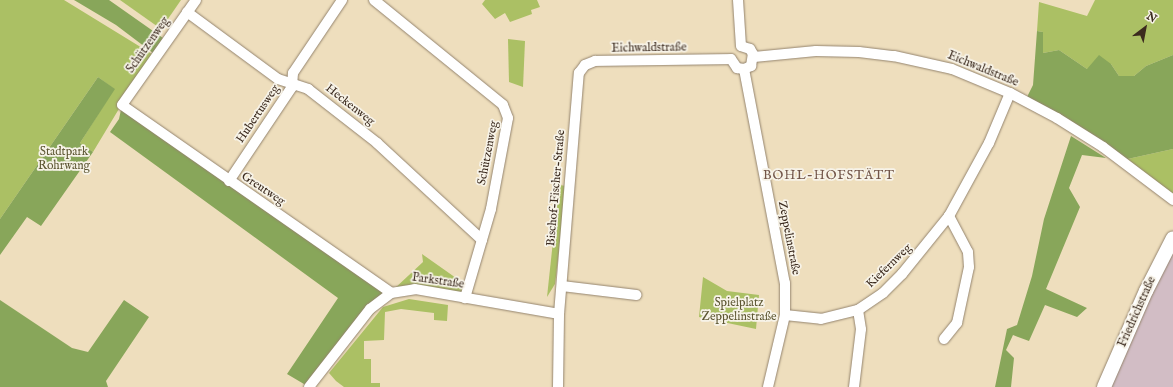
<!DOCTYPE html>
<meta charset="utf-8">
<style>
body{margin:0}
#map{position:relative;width:1173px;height:387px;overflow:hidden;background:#eedebd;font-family:"IM FELL English",serif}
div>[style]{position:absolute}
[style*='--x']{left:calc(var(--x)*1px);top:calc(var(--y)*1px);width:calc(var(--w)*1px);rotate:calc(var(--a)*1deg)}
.industrial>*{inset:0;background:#d2bdc5}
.green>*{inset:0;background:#abc064}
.forest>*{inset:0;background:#88a65a}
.roads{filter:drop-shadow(0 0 1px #94846e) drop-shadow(0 0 1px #94846e)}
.minor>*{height:10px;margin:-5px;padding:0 5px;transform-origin:5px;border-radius:5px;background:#fff}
.secondary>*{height:14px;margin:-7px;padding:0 7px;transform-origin:7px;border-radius:7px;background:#fff}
span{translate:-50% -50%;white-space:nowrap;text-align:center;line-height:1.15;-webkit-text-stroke:3.5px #f7f3e8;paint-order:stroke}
.street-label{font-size:12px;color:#3b2a1e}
.park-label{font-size:12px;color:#5d5733}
.neighbourhood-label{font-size:13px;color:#725548;letter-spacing:1px}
.north{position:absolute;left:1125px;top:8px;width:40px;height:40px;-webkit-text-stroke:3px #f7f3e8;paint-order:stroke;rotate:32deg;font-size:11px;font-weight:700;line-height:16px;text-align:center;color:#3b2a1e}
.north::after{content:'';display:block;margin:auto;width:14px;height:18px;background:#3b2a1e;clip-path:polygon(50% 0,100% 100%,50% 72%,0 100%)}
</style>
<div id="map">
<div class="industrial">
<i style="clip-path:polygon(1173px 238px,1173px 387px,1110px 387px)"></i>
</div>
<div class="green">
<i style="clip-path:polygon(0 0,64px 0,152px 54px,93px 152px,80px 143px,114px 89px,98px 77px,0 219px)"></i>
<i style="clip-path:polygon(120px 0,181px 0,161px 29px)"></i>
<i style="clip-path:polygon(485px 0,537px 0,540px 7px,531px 10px,532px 14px,510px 22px,505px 13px,495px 19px,482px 4px)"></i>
<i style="clip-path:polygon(1095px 0,1173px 0,1173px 55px,1146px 66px,1134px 76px,1119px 76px,1111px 64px,1087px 69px,1059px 50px,1043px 53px,1043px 32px,1037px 31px,1039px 2px,1087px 16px)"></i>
<i style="clip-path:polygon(508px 39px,525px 41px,523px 87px,509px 82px)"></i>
<i style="clip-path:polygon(1173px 149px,1173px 197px,1123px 160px)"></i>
<i style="clip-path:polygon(559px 185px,567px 186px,555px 284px,547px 297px)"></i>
<i style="clip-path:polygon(422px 254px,466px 285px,463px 294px,394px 289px,423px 262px)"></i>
<i style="clip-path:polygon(703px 277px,727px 291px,759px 295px,756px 329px,699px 317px)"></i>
<i style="clip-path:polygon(409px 299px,448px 305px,447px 321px,434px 320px,434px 313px,401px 309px,385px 312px,384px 340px,364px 341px,364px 359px,371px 359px,371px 383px,380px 383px,380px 387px,344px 387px,336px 381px,329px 373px,383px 307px)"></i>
</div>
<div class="forest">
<i style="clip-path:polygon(74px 0,109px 0,163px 38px,153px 53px,116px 25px)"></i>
<i style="clip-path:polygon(1037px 31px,1043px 32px,1043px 53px,1059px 50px,1087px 69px,1099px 55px,1111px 64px,1119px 76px,1134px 76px,1146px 66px,1173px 55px,1173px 149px,1123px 160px,1026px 99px,1033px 85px)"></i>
<i style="clip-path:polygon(98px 77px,115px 89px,80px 143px,93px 152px,41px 226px,27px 217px,0 255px,0 219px)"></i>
<i style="clip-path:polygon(122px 105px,391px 293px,309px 387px,287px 374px,338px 298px,110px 132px,119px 119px)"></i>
<i style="clip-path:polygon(1071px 136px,1106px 158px,1082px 155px,1069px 188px,1080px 207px,1046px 289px,1087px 308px,1077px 317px,1045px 305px,1029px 341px,1013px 335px,1006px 350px,1014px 358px,1011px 387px,995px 387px,1007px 329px,1017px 325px,1032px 276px,1044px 219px)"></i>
<i style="clip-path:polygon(0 300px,72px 348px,88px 352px,124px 300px,149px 317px,106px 381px,108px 387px,0 387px)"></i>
</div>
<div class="roads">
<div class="minor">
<i style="--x:196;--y:0;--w:128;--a:125.2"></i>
<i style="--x:122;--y:105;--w:328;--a:34.9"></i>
<i style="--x:374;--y:0;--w:166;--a:39.1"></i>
<i style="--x:503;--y:105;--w:14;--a:69"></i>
<i style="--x:508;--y:118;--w:93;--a:100.6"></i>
<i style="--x:491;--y:209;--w:93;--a:106.3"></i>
<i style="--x:738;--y:0;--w:46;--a:86.3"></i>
<i style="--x:187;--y:12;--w:113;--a:36.4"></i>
<i style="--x:278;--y:79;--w:32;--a:18"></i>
<i style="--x:308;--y:89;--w:88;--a:38"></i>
<i style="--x:377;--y:143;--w:143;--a:42.7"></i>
<i style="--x:754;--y:57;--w:62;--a:-5.5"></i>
<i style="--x:816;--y:51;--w:43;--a:1.3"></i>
<i style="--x:859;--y:52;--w:35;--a:7"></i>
<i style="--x:894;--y:56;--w:59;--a:12.6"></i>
<i style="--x:952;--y:69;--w:63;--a:22.5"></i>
<i style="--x:1010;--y:93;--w:53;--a:28"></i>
<i style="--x:1057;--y:118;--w:54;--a:32.2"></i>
<i style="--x:1103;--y:147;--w:88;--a:37.1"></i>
<i style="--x:731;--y:59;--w:11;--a:56"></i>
<i style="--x:737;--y:68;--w:7;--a:8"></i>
<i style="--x:744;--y:69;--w:8;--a:-23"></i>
<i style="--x:751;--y:66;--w:12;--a:-81"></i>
<i style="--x:753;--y:54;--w:6;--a:-121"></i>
<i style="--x:750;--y:49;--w:9;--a:-162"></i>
<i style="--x:744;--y:69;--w:218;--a:79.2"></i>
<i style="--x:785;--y:283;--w:32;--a:90"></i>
<i style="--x:785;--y:315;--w:74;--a:103.3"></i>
<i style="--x:229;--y:181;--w:113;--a:-56.2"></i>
<i style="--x:292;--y:87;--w:14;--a:-86"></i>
<i style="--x:293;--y:73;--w:88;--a:-56.1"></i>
<i style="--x:562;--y:286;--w:75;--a:6.9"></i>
<i style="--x:785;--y:315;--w:36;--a:6"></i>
<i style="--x:821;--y:319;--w:38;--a:-14"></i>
<i style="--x:858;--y:310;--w:30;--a:-34"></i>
<i style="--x:883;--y:293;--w:27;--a:-45"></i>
<i style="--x:902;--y:274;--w:75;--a:-51"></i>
<i style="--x:944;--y:339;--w:21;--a:-51"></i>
<i style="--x:957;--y:323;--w:57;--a:-77.9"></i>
<i style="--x:969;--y:267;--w:15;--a:-94"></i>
<i style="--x:968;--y:252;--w:41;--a:-117.8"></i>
<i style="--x:949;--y:216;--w:83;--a:-61.3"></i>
<i style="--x:989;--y:143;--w:54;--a:-67.2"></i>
<i style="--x:309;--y:387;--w:99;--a:-52"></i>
<i style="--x:370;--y:309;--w:26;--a:-37"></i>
<i style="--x:391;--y:293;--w:24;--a:-9"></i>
<i style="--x:415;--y:289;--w:146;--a:9.8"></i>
<i style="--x:558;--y:387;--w:73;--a:-89.2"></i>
<i style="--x:559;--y:314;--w:242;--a:-85.3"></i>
<i style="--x:579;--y:73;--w:10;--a:-53"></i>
<i style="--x:585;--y:65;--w:11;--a:-22"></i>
<i style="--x:595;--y:61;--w:136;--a:-0.8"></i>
<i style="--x:854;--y:387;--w:58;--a:-83.1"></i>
<i style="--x:861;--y:329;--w:19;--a:-99"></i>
</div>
<div class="secondary">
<i style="--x:1104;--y:387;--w:105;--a:-66.4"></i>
<i style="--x:1146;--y:291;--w:59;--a:-63"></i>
</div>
</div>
<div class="street-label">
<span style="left:148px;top:45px;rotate:-55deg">Schützenweg</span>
<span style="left:649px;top:48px;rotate:-1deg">Eichwaldstraße</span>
<span style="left:983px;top:69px;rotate:22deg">Eichwaldstraße</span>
<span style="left:350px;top:105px;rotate:38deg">Heckenweg</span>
<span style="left:258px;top:114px;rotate:-56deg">Hubertusweg</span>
<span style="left:488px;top:153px;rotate:-79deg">Schützenweg</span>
<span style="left:556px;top:188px;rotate:-85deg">Bischof-Fischer-Straße</span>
<span style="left:263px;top:189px;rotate:34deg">Greutweg</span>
<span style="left:789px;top:238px;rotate:79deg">Zeppelinstraße</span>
<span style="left:889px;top:266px;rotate:-44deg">Kiefernweg</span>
<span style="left:438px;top:281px;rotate:8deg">Parkstraße</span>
<span style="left:1137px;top:312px;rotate:-66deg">Friedrichstraße</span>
</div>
<div class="park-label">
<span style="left:64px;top:159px">Stadtpark<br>Rohrwang</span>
<span style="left:739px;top:310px">Spielplatz<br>Zeppelinstraße</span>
</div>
<div class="neighbourhood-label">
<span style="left:829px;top:176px">BOHL-HOFSTÄTT</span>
</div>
<div class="north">N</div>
</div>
